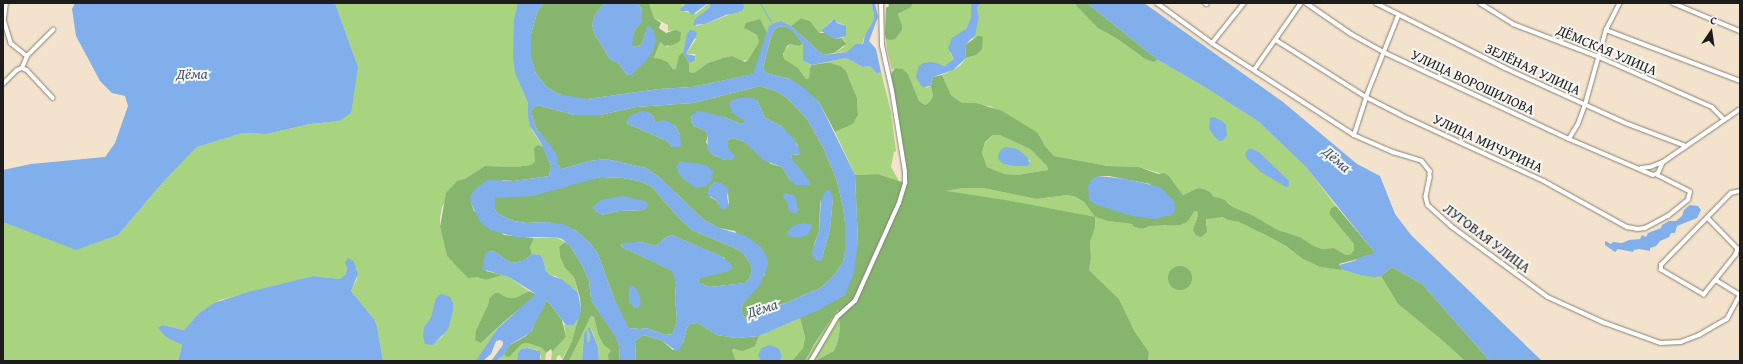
<!DOCTYPE html>
<meta charset="utf-8">
<style>
body{margin:0}
#map{position:relative;width:1743px;height:364px;overflow:hidden;background:#f3e3cc;font-family:"Gentium Book Plus",serif}
div>[style]{position:absolute}
[style*='--x']{left:calc(var(--x)*1px);top:calc(var(--y)*1px);width:calc(var(--w)*1px);rotate:calc(var(--a)*1deg)}
.green>*{inset:0;background:#a8d37f}
.forest>*{inset:0;background:#86b56e}
.round{border-radius:50%}
.water>*{inset:0;background:#80afeb}
.stream>*{height:1px;margin:-0.5px;padding:0 0.5px;transform-origin:0.5px;border-radius:0.5px;background:#80afeb}
.roads{filter:drop-shadow(0 0 1px #888074) drop-shadow(0 0 1px #888074)}
.minor>*{height:3.5px;margin:-1.75px;padding:0 1.75px;transform-origin:1.75px;border-radius:1.75px;background:#fff}
.tertiary>*{height:4px;margin:-2px;padding:0 2px;transform-origin:2px;border-radius:2px;background:#fff}
span{translate:-50% -50%;white-space:nowrap;text-align:center;line-height:1.15;-webkit-text-stroke:4px #f6f6f2;paint-order:stroke}
.street-label{font-size:14px;color:#1c1c1c}
.water-label{font-size:15px;color:#44576f;font-style:italic}
.frame{position:absolute;inset:0;border:4px solid #1c1c1c;pointer-events:none}
.north{position:absolute;left:1691px;top:12px;width:40px;height:40px;-webkit-text-stroke:3px #f6f6f2;paint-order:stroke;rotate:13deg;font-size:11px;font-weight:700;line-height:16px;text-align:center;color:#1c1c1c}
.north::after{content:'';display:block;margin:auto;width:14px;height:18px;background:#1c1c1c;clip-path:polygon(50% 0,100% 100%,50% 72%,0 100%)}
</style>
<div id="map">
<div class="green">
<i style="clip-path:polygon(evenodd,335px 3px,518px 3px,515px 72px,528px 103px,528px 117px,532px 130px,543px 147px,538px 145px,535px 161px,531px 165px,516px 167px,485px 166px,466px 178px,457px 181px,442px 207px,440px 218px,440px 227px,447px 256px,477px 277px,486px 280px,503px 275px,509px 277px,529px 291px,515px 298px,508px 298px,499px 293px,489px 299px,481px 343px,498px 328px,479px 359px,476px 361px,383px 361px,377px 326px,374px 319px,351px 291px,357px 279px,357px 269px,347px 267px,346px 274px,340px 279px,313px 276px,220px 300px,198px 314px,184px 330px,163px 325px,167px 338px,182px 345px,178px 361px,3px 361px,3px 222px,76px 249px,118px 235px,165px 180px,197px 147px,243px 133px,266px 134px,310px 124px,339px 121px,358px 67px,335px 3px,431px 317px,443px 336px,435px 343px,424px 327px,431px 317px)"></i>
<i style="clip-path:polygon(649px 3px,686px 3px,682px 6px,683px 11px,696px 14px,709px 3px,710px 7px,707px 11px,695px 19px,696px 26px,705px 24px,731px 14px,744px 6px,743px 3px,871px 3px,874px 14px,873px 21px,865px 35px,862px 44px,847px 52px,834px 53px,844px 47px,845px 41px,842px 38px,844px 37px,844px 25px,832px 20px,819px 34px,810px 21px,801px 18px,791px 26px,781px 21px,774px 23px,769px 27px,767px 33px,761px 24px,747px 30px,757px 35px,759px 42px,748px 60px,741px 61px,732px 56px,723px 58px,708px 63px,694px 73px,689px 72px,689px 63px,696px 58px,695px 54px,686px 54px,696px 39px,687px 37px,683px 52px,676px 70px,654px 59px,660px 41px,662px 45px,668px 47px,675px 30px,668px 31px,668px 25px,654px 18px)"></i>
<i style="clip-path:polygon(913px 3px,971px 3px,972px 6px,971px 17px,966px 29px,950px 53px,954px 59px,952px 62px,945px 66px,932px 63px,926px 88px,931px 86px,933px 96px,931px 102px,925px 105px,919px 101px,908px 74px,903px 69px,895px 68px,892px 70px,887px 50px,886px 39px,889px 40px,902px 25px,898px 14px,911px 7px)"></i>
<i style="clip-path:polygon(981px 3px,1074px 3px,1106px 33px,1119px 40px,1145px 59px,1153px 62px,1158px 60px,1208px 89px,1259px 122px,1306px 167px,1336px 206px,1331px 208px,1329px 214px,1354px 244px,1354px 251px,1351px 254px,1346px 255px,1334px 248px,1322px 249px,1313px 247px,1300px 237px,1278px 230px,1252px 215px,1233px 207px,1229px 203px,1214px 197px,1210px 192px,1204px 189px,1198px 188px,1183px 195px,1169px 176px,1139px 167px,1108px 166px,1054px 156px,1045px 146px,1038px 133px,990px 106px,962px 103px,951px 95px,942px 75px,960px 66px,966px 58px,976px 55px,983px 42px,982px 36px,972px 39px,979px 17px,977px 8px)"></i>
<i style="clip-path:polygon(790px 44px,799px 46px,803px 44px,803px 61px,812px 65px,810px 68px,809px 78px,806px 79px,798px 68px,783px 59px,784px 51px)"></i>
<i style="clip-path:polygon(846px 58px,863px 67px,870px 66px,877px 74px,881px 72px,891px 112px,896px 151px,894px 152px,891px 167px,899px 181px,878px 174px,855px 175px,835px 132px,853px 124px,858px 115px,857px 98px,846px 71px,818px 64px)"></i>
<i style="clip-path:polygon(evenodd,993px 135px,1000px 135px,1030px 149px,1047px 166px,1048px 170px,1017px 175px,1003px 174px,987px 167px,982px 153px,985px 143px,993px 135px,1022px 154px,1030px 161px,1027px 166px,1004px 164px,1022px 154px)"></i>
<i style="clip-path:polygon(963px 188px,983px 188px,1036px 199px,1068px 195px,1076px 197px,1084px 202px,1095px 217px,1108px 221px,1132px 224px,1134px 227px,1143px 229px,1150px 226px,1166px 226px,1197px 211px,1198px 215px,1195px 224px,1207px 226px,1206px 219px,1218px 216px,1228px 220px,1239px 222px,1286px 246px,1303px 259px,1321px 266px,1343px 270px,1360px 275px,1381px 276px,1398px 304px,1443px 341px,1465px 361px,1148px 361px,1149px 352px,1135px 332px,1119px 299px,1089px 270px,1091px 258px,1090px 242px,1095px 228px,945px 191px)"></i>
<i style="clip-path:polygon(555px 237px,565px 242px,559px 247px,560px 257px,565px 268px,574px 277px,578px 293px,556px 276px,550px 275px,546px 271px,543px 259px,540px 255px,532px 254px,530px 247px,534px 238px)"></i>
<i style="clip-path:polygon(838px 308px,840px 328px,838px 340px,834px 351px,815px 361px,805px 361px,815px 344px)"></i>
<i style="clip-path:polygon(591px 316px,594px 317px,598px 334px,603px 344px,611px 351px,609px 361px,599px 361px,598px 347px,591px 328px,589px 331px,590px 336px,589px 343px,587px 341px,585px 331px,584px 334px,582px 361px,569px 361px)"></i>
<i style="clip-path:polygon(579px 318px,572px 341px,562px 359px,560px 355px,557px 356px,556px 361px,551px 361px,552px 352px,566px 337px,564px 324px,566px 325px,577px 321px)"></i>
<i style="clip-path:polygon(800px 318px,805px 337px,803px 348px,792px 361px,736px 361px,732px 350px,755px 346px,759px 336px)"></i>
<i style="clip-path:polygon(528px 343px,542px 348px,546px 353px,545px 361px,540px 361px,541px 356px,538px 350px,527px 348px,521px 349px,518px 353px,517px 361px,496px 361px,504px 355px,505px 356px,512px 354px,522px 344px)"></i>
</div>
<div class="forest">
<i style="clip-path:polygon(543px 3px,604px 3px,595px 15px,592px 25px,595px 35px,610px 59px,618px 63px,627px 75px,634px 72px,653px 51px,647px 27px,642px 44px,637px 47px,631px 46px,634px 31px,642px 21px,642px 11px,638px 3px,649px 3px,654px 18px,661px 23px,659px 28px,666px 33px,675px 30px,681px 32px,680px 41px,673px 45px,664px 46px,660px 42px,654px 58px,660px 59px,667px 62px,673px 69px,676px 69px,679px 56px,683px 52px,689px 63px,689px 72px,694px 73px,708px 63px,723px 58px,732px 56px,745px 62px,748px 60px,759px 42px,757px 35px,744px 28px,746px 23px,760px 19px,767px 33px,754px 74px,692px 87px,659px 89px,587px 99px,574px 98px,558px 94px,546px 86px,536px 74px,531px 57px,531px 34px,537px 13px)"></i>
<i style="clip-path:polygon(888px 3px,913px 3px,911px 7px,898px 14px,902px 25px,902px 30px,895px 39px,889px 40px,886px 39px,885px 34px,886px 8px,889px 6px)"></i>
<i style="clip-path:polygon(1074px 3px,1087px 3px,1158px 60px,1153px 62px,1145px 59px,1119px 40px,1098px 28px)"></i>
<i style="clip-path:polygon(801px 18px,810px 21px,819px 33px,826px 33px,835px 39px,842px 38px,846px 44px,834px 53px,823px 55px,791px 26px)"></i>
<i style="clip-path:polygon(784px 26px,792px 30px,803px 44px,799px 46px,790px 44px,787px 46px,783px 54px,784px 59px,798px 68px,806px 79px,809px 78px,810px 68px,812px 65px,818px 64px,830px 63px,840px 66px,846px 71px,857px 98px,858px 115px,853px 124px,835px 132px,819px 102px,790px 79px,766px 73px,763px 68px,770px 40px,774px 30px,778px 27px)"></i>
<i style="clip-path:polygon(978px 36px,982px 36px,983px 39px,982px 49px,976px 55px,966px 58px,965px 45px)"></i>
<i style="clip-path:polygon(evenodd,895px 68px,903px 69px,908px 74px,919px 101px,925px 105px,930px 102px,933px 96px,931px 86px,933px 77px,942px 75px,951px 95px,962px 103px,976px 103px,1002px 111px,1038px 133px,1045px 146px,1054px 156px,1108px 166px,1139px 167px,1158px 174px,1164px 173px,1169px 176px,1183px 195px,1198px 188px,1204px 189px,1210px 192px,1214px 197px,1223px 199px,1233px 207px,1252px 215px,1278px 230px,1300px 237px,1313px 246px,1322px 249px,1334px 248px,1346px 255px,1351px 254px,1354px 250px,1354px 244px,1329px 214px,1331px 208px,1336px 206px,1376px 254px,1339px 264px,1343px 270px,1321px 267px,1303px 259px,1286px 246px,1273px 239px,1239px 222px,1228px 220px,1222px 217px,1206px 219px,1207px 232px,1201px 237px,1196px 235px,1193px 230px,1198px 215px,1197px 211px,1194px 212px,1187px 222px,1180px 225px,1150px 226px,1143px 229px,1134px 227px,1132px 224px,1108px 221px,1095px 217px,1095px 228px,1090px 242px,1091px 258px,1089px 270px,1119px 299px,1135px 332px,1149px 352px,1148px 361px,815px 361px,834px 351px,838px 340px,840px 328px,838px 309px,815px 343px,805px 361px,792px 361px,803px 348px,805px 337px,800px 318px,845px 295px,858px 242px,855px 175px,878px 174px,908px 184px,891px 74px,895px 68px,993px 135px,1000px 135px,1030px 149px,1047px 166px,1048px 170px,1017px 175px,1004px 174px,987px 167px,982px 153px,985px 142px,993px 135px,895px 68px,1098px 176px,1109px 176px,1150px 184px,1171px 215px,1165px 216px,1098px 176px,895px 68px,963px 188px,983px 188px,1036px 199px,1068px 195px,1076px 197px,1084px 202px,1095px 217px,1005px 200px,946px 191px,963px 188px)"></i>
<i style="clip-path:polygon(evenodd,760px 86px,776px 91px,787px 98px,807px 119px,823px 147px,837px 181px,843px 207px,845px 223px,845px 252px,843px 262px,835px 274px,822px 287px,788px 302px,769px 308px,756px 319px,749px 320px,744px 317px,741px 310px,743px 304px,765px 274px,735px 231px,719px 228px,704px 220px,659px 177px,646px 168px,606px 159px,589px 161px,562px 169px,557px 164px,548px 144px,536px 128px,532px 115px,532px 109px,537px 105px,574px 115px,600px 115px,636px 107px,693px 103px,760px 86px,754px 99px,758px 102px,765px 118px,781px 126px,797px 144px,800px 155px,791px 154px,792px 160px,810px 182px,790px 180px,782px 167px,771px 164px,743px 141px,732px 138px,728px 140px,728px 148px,733px 160px,725px 160px,711px 154px,706px 142px,708px 136px,706px 131px,694px 126px,691px 121px,692px 115px,724px 117px,741px 124px,745px 123px,744px 120px,754px 99px,760px 86px,647px 112px,653px 116px,655px 122px,675px 125px,680px 135px,672px 147px,667px 141px,626px 123px,647px 112px,760px 86px,715px 182px,728px 193px,729px 204px,719px 205px,717px 201px,710px 197px,709px 188px,715px 182px,760px 86px,833px 198px,830px 229px,822px 258px,814px 245px,819px 231px,820px 206px,821px 199px,833px 198px)"></i>
<i style="clip-path:polygon(538px 145px,543px 147px,551px 166px,549px 176px,514px 181px,503px 180px,471px 203px,474px 211px,504px 235px,534px 238px,530px 247px,532px 254px,523px 261px,511px 263px,495px 252px,490px 251px,486px 253px,484px 263px,486px 271px,503px 275px,486px 280px,477px 277px,468px 278px,447px 256px,440px 227px,446px 193px,457px 181px,466px 178px,485px 166px,516px 167px,531px 165px,535px 161px,534px 148px)"></i>
<i style="clip-path:polygon(evenodd,601px 177px,623px 178px,639px 181px,651px 186px,679px 218px,692px 230px,737px 249px,743px 253px,750px 263px,752px 271px,749px 279px,745px 283px,710px 287px,699px 283px,698px 279px,706px 276px,725px 258px,672px 235px,666px 237px,656px 246px,641px 242px,621px 245px,622px 247px,673px 271px,676px 284px,675px 298px,677px 320px,673px 334px,665px 335px,647px 328px,640px 329px,628px 328px,615px 301px,598px 254px,590px 243px,575px 230px,547px 222px,526px 223px,514px 221px,498px 214px,495px 209px,495px 198px,601px 177px,622px 196px,645px 210px,619px 211px,601px 215px,622px 196px)"></i>
<i style="clip-path:polygon(565px 242px,570px 246px,582px 265px,589px 281px,591px 300px,616px 337px,619px 346px,620px 361px,609px 361px,608px 355px,611px 351px,603px 344px,598px 334px,594px 317px,591px 316px,569px 361px,562px 361px,572px 341px,581px 309px,580px 298px,574px 277px,565px 268px,560px 257px,559px 247px)"></i>
<i class="round" style="left:1168px;top:266px;width:24px;height:24px"></i>
<i style="clip-path:polygon(1392px 267px,1422px 284px,1490px 361px,1465px 361px,1443px 341px,1398px 304px,1381px 276px)"></i>
<i style="clip-path:polygon(529px 291px,536px 294px,533px 298px,506px 320px,481px 343px,475px 340px,476px 331px,488px 305px,489px 299px,495px 293px,499px 293px,508px 298px,515px 298px)"></i>
<i style="clip-path:polygon(547px 300px,562px 320px,566px 337px,552px 352px,551px 349px,546px 353px,542px 348px,528px 343px,522px 344px,509px 357px,505px 356px,504px 355px,508px 346px,526px 336px,532px 330px,536px 320px)"></i>
<i style="clip-path:polygon(698px 323px,717px 335px,736px 338px,759px 336px,755px 346px,743px 351px,734px 349px,732px 350px,736px 361px,636px 361px,635px 341px,643px 335px,661px 340px,673px 350px,683px 343px,687px 328px,690px 324px)"></i>
</div>
<div class="water">
<i style="clip-path:polygon(75px 3px,335px 3px,358px 67px,351px 113px,339px 121px,310px 124px,266px 134px,243px 133px,197px 147px,165px 180px,118px 235px,76px 250px,3px 222px,3px 170px,31px 164px,105px 157px,115px 143px,128px 106px,125px 96px,112px 93px,100px 81px,76px 36px,72px 9px)"></i>
<i style="clip-path:polygon(evenodd,518px 3px,543px 3px,537px 13px,531px 34px,531px 56px,536px 74px,546px 86px,558px 94px,587px 99px,659px 89px,692px 87px,753px 74px,769px 26px,774px 23px,781px 21px,791px 26px,823px 55px,847px 52px,856px 44px,863px 44px,865px 35px,873px 21px,874px 14px,871px 3px,875px 3px,878px 17px,869px 41px,876px 49px,881px 72px,877px 74px,870px 66px,863px 67px,846px 58px,812px 65px,808px 63px,803px 61px,803px 44px,792px 31px,784px 26px,778px 27px,774px 30px,770px 40px,763px 68px,766px 73px,790px 79px,803px 87px,819px 102px,855px 175px,858px 242px,854px 273px,845px 295px,819px 310px,759px 336px,736px 338px,717px 335px,698px 323px,690px 324px,687px 328px,683px 343px,678px 352px,661px 340px,643px 335px,635px 341px,636px 361px,620px 361px,619px 346px,616px 338px,591px 300px,589px 281px,582px 265px,570px 246px,562px 239px,555px 237px,516px 237px,490px 230px,480px 222px,471px 203px,470px 197px,474px 190px,487px 180px,514px 181px,549px 176px,551px 166px,541px 143px,530px 126px,528px 117px,528px 103px,515px 73px,513px 57px,514px 19px,518px 3px,760px 86px,776px 91px,787px 98px,807px 119px,823px 147px,837px 181px,843px 207px,845px 223px,845px 252px,843px 262px,835px 274px,822px 287px,788px 302px,769px 309px,756px 319px,749px 320px,744px 317px,741px 310px,743px 304px,760px 285px,768px 265px,767px 257px,761px 247px,746px 236px,719px 228px,704px 220px,659px 177px,646px 168px,606px 159px,589px 161px,562px 169px,557px 164px,558px 158px,554px 150px,536px 128px,532px 115px,532px 109px,537px 105px,574px 115px,600px 115px,636px 107px,693px 103px,760px 86px,518px 3px,601px 177px,623px 178px,639px 181px,651px 186px,679px 218px,692px 230px,737px 249px,743px 253px,750px 263px,752px 271px,749px 279px,745px 283px,710px 287px,699px 283px,698px 279px,729px 271px,732px 269px,732px 265px,721px 256px,672px 235px,666px 237px,656px 246px,641px 242px,621px 243px,622px 247px,672px 271px,676px 284px,675px 298px,677px 320px,673px 334px,665px 335px,647px 328px,640px 329px,629px 328px,615px 301px,598px 254px,590px 243px,575px 230px,563px 224px,547px 222px,526px 223px,514px 221px,498px 214px,495px 209px,495px 198px,533px 196px,601px 177px)"></i>
<i style="clip-path:polygon(604px 3px,638px 3px,642px 11px,642px 21px,634px 31px,632px 46px,637px 47px,642px 44px,647px 26px,651px 27px,654px 32px,656px 39px,653px 51px,645px 62px,631px 75px,627px 75px,618px 63px,610px 59px,595px 35px,592px 25px,595px 15px)"></i>
<i style="clip-path:polygon(686px 3px,708px 3px,692px 15px,688px 11px,681px 11px,680px 9px)"></i>
<i style="clip-path:polygon(709px 3px,743px 3px,744px 6px,743px 10px,736px 13px,726px 15px,705px 24px,693px 25px,695px 19px,710px 7px)"></i>
<i style="clip-path:polygon(971px 3px,981px 3px,977px 8px,979px 17px,975px 35px,965px 45px,966px 58px,953px 70px,933px 77px,931px 86px,922px 87px,916px 77px,919px 66px,924px 63px,932px 62px,945px 66px,954px 59px,948px 48px,952px 38px,966px 29px,971px 17px)"></i>
<i style="clip-path:polygon(1087px 3px,1144px 3px,1283px 102px,1357px 164px,1380px 176px,1395px 214px,1411px 235px,1542px 361px,1490px 361px,1422px 284px,1392px 267px,1381px 276px,1375px 277px,1360px 275px,1343px 270px,1339px 265px,1354px 261px,1363px 256px,1375px 253px,1306px 167px,1259px 122px,1208px 89px,1158px 60px)"></i>
<i style="clip-path:polygon(834px 19px,837px 23px,846px 26px,846px 36px,835px 39px,821px 31px)"></i>
<i style="clip-path:polygon(690px 30px,695px 31px,697px 34px,686px 54px,696px 56px,694px 61px,689px 63px,683px 52px,687px 34px)"></i>
<i style="clip-path:polygon(739px 98px,754px 98px,758px 102px,765px 118px,781px 126px,794px 139px,800px 152px,800px 155px,791px 154px,792px 159px,806px 176px,810px 182px,810px 185px,795px 185px,790px 180px,782px 167px,763px 160px,743px 141px,732px 138px,728px 140px,728px 148px,735px 156px,733px 160px,725px 160px,711px 154px,707px 148px,708px 136px,706px 131px,694px 126px,691px 121px,692px 115px,697px 111px,705px 112px,724px 117px,741px 124px,744px 123px,744px 120px,736px 116px,732px 112px,729px 104px,732px 100px)"></i>
<i style="clip-path:polygon(641px 111px,647px 112px,653px 116px,655px 122px,665px 120px,675px 125px,680px 135px,681px 145px,679px 147px,672px 147px,667px 141px,626px 123px,629px 116px)"></i>
<i style="clip-path:polygon(1214px 117px,1222px 121px,1226px 125px,1227px 136px,1222px 141px,1219px 141px,1214px 136px,1209px 129px,1210px 118px)"></i>
<i style="clip-path:polygon(1005px 147px,1017px 149px,1027px 157px,1030px 164px,1027px 166px,1015px 166px,1004px 164px,999px 160px,998px 156px,1000px 151px)"></i>
<i style="clip-path:polygon(1249px 148px,1259px 152px,1283px 175px,1289px 181px,1289px 186px,1286px 187px,1261px 172px,1247px 159px,1245px 154px)"></i>
<i style="clip-path:polygon(680px 161px,706px 165px,713px 171px,712px 180px,707px 186px,696px 188px,684px 180px,678px 172px,676px 167px)"></i>
<i style="clip-path:polygon(1098px 176px,1126px 179px,1160px 187px,1174px 201px,1175px 211px,1171px 215px,1155px 219px,1132px 216px,1097px 205px,1089px 200px,1088px 186px,1092px 179px)"></i>
<i style="clip-path:polygon(715px 182px,721px 183px,729px 189px,727px 196px,729px 206px,725px 209px,721px 209px,717px 201px,707px 194px,709px 188px)"></i>
<i style="clip-path:polygon(826px 190px,830px 190px,833px 198px,830px 229px,822px 258px,821px 261px,817px 261px,812px 256px,812px 252px,819px 231px,821px 199px)"></i>
<i style="clip-path:polygon(784px 193px,794px 195px,796px 198px,798px 210px,796px 214px,789px 211px,787px 203px,783px 196px)"></i>
<i style="clip-path:polygon(622px 196px,645px 201px,648px 204px,647px 208px,645px 210px,619px 211px,601px 215px,596px 212px,592px 207px,601px 200px)"></i>
<i style="clip-path:polygon(1690px 205px,1698px 206px,1701px 210px,1697px 218px,1677px 226px,1675px 233px,1671px 233px,1669px 237px,1660px 241px,1656px 246px,1650px 248px,1650px 251px,1639px 249px,1634px 250px,1633px 252px,1618px 249px,1615px 252px,1605px 245px,1605px 241px,1611px 244px,1613px 242px,1622px 243px,1629px 240px,1640px 239px,1642px 235px,1646px 237px,1648px 233px,1661px 228px,1662px 225px,1669px 221px,1676px 221px,1682px 216px,1684px 210px)"></i>
<i style="clip-path:polygon(804px 223px,812px 225px,808px 235px,796px 238px,787px 235px,787px 232px,794px 225px)"></i>
<i style="clip-path:polygon(490px 251px,495px 252px,511px 263px,523px 261px,532px 254px,540px 255px,543px 259px,546px 271px,550px 275px,563px 280px,578px 293px,581px 309px,579px 318px,573px 325px,566px 325px,547px 300px,530px 333px,511px 344px,504px 355px,496px 361px,491px 361px,503px 345px,503px 342px,500px 340px,496px 341px,491px 354px,483px 361px,476px 361px,498px 328px,536px 294px,509px 277px,482px 269px,486px 252px)"></i>
<i style="clip-path:polygon(348px 258px,354px 262px,358px 274px,351px 291px,374px 319px,377px 326px,383px 361px,178px 361px,182px 345px,167px 338px,158px 328px,163px 325px,184px 330px,198px 314px,214px 303px,248px 292px,313px 276px,340px 279px,346px 274px,347px 267px,345px 263px)"></i>
<i style="clip-path:polygon(632px 285px,636px 288px,640px 297px,641px 304px,638px 308px,634px 308px,629px 302px,629px 290px,630px 286px)"></i>
<i style="clip-path:polygon(441px 294px,450px 297px,453px 303px,453px 311px,448px 329px,435px 343px,432px 345px,425px 344px,423px 336px,424px 327px,431px 317px,436px 298px)"></i>
<i style="clip-path:polygon(590px 327px,598px 347px,599px 361px,582px 361px,584px 334px,585px 331px,587px 332px,587px 341px,589px 343px,590px 336px,588px 328px)"></i>
<i style="clip-path:polygon(769px 345px,778px 348px,782px 356px,780px 360px,762px 361px,760px 359px,758px 355px,762px 348px)"></i>
<i style="clip-path:polygon(527px 348px,540px 351px,540px 361px,517px 361px,518px 353px,521px 349px)"></i>
</div>
<div class="stream">
<i style="--x:760;--y:3;--w:24;--a:60"></i>
</div>
<div class="roads">
<div class="minor">
<i style="--x:1157;--y:3;--w:68;--a:36"></i>
<i style="--x:1212;--y:43;--w:169;--a:32.9"></i>
<i style="--x:1354;--y:135;--w:43;--a:23.6"></i>
<i style="--x:1393;--y:152;--w:30;--a:17"></i>
<i style="--x:1422;--y:161;--w:13;--a:51"></i>
<i style="--x:1430;--y:171;--w:7;--a:90"></i>
<i style="--x:1430;--y:178;--w:19;--a:102"></i>
<i style="--x:1426;--y:197;--w:8;--a:76"></i>
<i style="--x:1428;--y:205;--w:31;--a:42"></i>
<i style="--x:1451;--y:226;--w:120;--a:36.2"></i>
<i style="--x:1548;--y:297;--w:63;--a:24.5"></i>
<i style="--x:1605;--y:323;--w:59;--a:19.7"></i>
<i style="--x:1661;--y:343;--w:20;--a:-3"></i>
<i style="--x:1681;--y:342;--w:19;--a:-21"></i>
<i style="--x:1699;--y:335;--w:32;--a:-30"></i>
<i style="--x:1727;--y:319;--w:27;--a:-62"></i>
<i style="--x:1205;--y:3;--w:2;--a:27"></i>
<i style="--x:1376;--y:3;--w:144;--a:26.7"></i>
<i style="--x:1505;--y:68;--w:135;--a:24.5"></i>
<i style="--x:1628;--y:124;--w:62;--a:20.8"></i>
<i style="--x:1480;--y:3;--w:39;--a:32"></i>
<i style="--x:1513;--y:24;--w:90;--a:20.9"></i>
<i style="--x:1597;--y:56;--w:126;--a:23.9"></i>
<i style="--x:1712;--y:107;--w:17;--a:45"></i>
<i style="--x:1673;--y:3;--w:73;--a:22.7"></i>
<i style="--x:5;--y:23;--w:21;--a:73"></i>
<i style="--x:11;--y:43;--w:21;--a:39"></i>
<i style="--x:3;--y:27;--w:24;--a:-83"></i>
<i style="--x:1606;--y:30;--w:143;--a:20.8"></i>
<i style="--x:1276;--y:40;--w:107;--a:32.3"></i>
<i style="--x:1366;--y:97;--w:39;--a:27"></i>
<i style="--x:1401;--y:115;--w:157;--a:24.8"></i>
<i style="--x:1544;--y:181;--w:95;--a:29"></i>
<i style="--x:1627;--y:227;--w:11;--a:10"></i>
<i style="--x:1638;--y:229;--w:7;--a:-8"></i>
<i style="--x:1645;--y:228;--w:26;--a:-28"></i>
<i style="--x:1668;--y:216;--w:26;--a:-39"></i>
<i style="--x:1688;--y:200;--w:8;--a:-76"></i>
<i style="--x:1690;--y:192;--w:37;--a:-153"></i>
<i style="--x:1212;--y:43;--w:51;--a:-51.3"></i>
<i style="--x:22;--y:68;--w:5;--a:22"></i>
<i style="--x:27;--y:70;--w:38;--a:47"></i>
<i style="--x:1254;--y:70;--w:82;--a:-55"></i>
<i style="--x:3;--y:84;--w:20;--a:-45"></i>
<i style="--x:17;--y:70;--w:5;--a:-22"></i>
<i style="--x:22;--y:68;--w:13;--a:-67"></i>
<i style="--x:27;--y:56;--w:37;--a:-45"></i>
<i style="--x:1354;--y:135;--w:40;--a:-72"></i>
<i style="--x:1366;--y:97;--w:87;--a:-68.4"></i>
<i style="--x:1569;--y:139;--w:17;--a:-59"></i>
<i style="--x:1578;--y:124;--w:20;--a:-70"></i>
<i style="--x:1585;--y:105;--w:78;--a:-74.4"></i>
<i style="--x:1606;--y:30;--w:30;--a:-63"></i>
<i style="--x:1708;--y:218;--w:43;--a:45.9"></i>
<i style="--x:1738;--y:249;--w:6;--a:108"></i>
<i style="--x:1736;--y:255;--w:51;--a:128.7"></i>
<i style="--x:1704;--y:295;--w:50;--a:-149.8"></i>
<i style="--x:1661;--y:270;--w:5;--a:-90"></i>
<i style="--x:1661;--y:265;--w:100;--a:-45.8"></i>
<i style="--x:1731;--y:193;--w:9;--a:-13"></i>
<i style="--x:1716;--y:280;--w:28;--a:32"></i>
<i style="--x:811;--y:361;--w:51;--a:-59.4"></i>
<i style="--x:837;--y:317;--w:24;--a:-42"></i>
<i style="--x:855;--y:301;--w:107;--a:-65.8"></i>
<i style="--x:899;--y:203;--w:21;--a:-73"></i>
<i style="--x:905;--y:183;--w:11;--a:-90"></i>
<i style="--x:905;--y:172;--w:82;--a:-99.1"></i>
<i style="--x:892;--y:91;--w:46;--a:-102.5"></i>
<i style="--x:882;--y:46;--w:43;--a:-91.3"></i>
</div>
<div class="tertiary">
<i style="--x:1306;--y:3;--w:55;--a:34.6"></i>
<i style="--x:1351;--y:34;--w:37;--a:29"></i>
<i style="--x:1383;--y:52;--w:205;--a:25.1"></i>
<i style="--x:1569;--y:139;--w:91;--a:23.2"></i>
<i style="--x:1653;--y:175;--w:5;--a:-22"></i>
<i style="--x:1658;--y:173;--w:12;--a:-66"></i>
<i style="--x:1641;--y:168;--w:9;--a:-6"></i>
<i style="--x:1650;--y:167;--w:14;--a:-21"></i>
<i style="--x:1663;--y:162;--w:93;--a:-34.5"></i>
</div>
</div>
<div class="street-label">
<span style="left:1607px;top:50px;rotate:23deg">ДЁМСКАЯ УЛИЦА</span>
<span style="left:1533px;top:69px;rotate:25deg">ЗЕЛЁНАЯ УЛИЦА</span>
<span style="left:1473px;top:82px;rotate:25deg">УЛИЦА ВОРОШИЛОВА</span>
<span style="left:1488px;top:143px;rotate:25deg">УЛИЦА МИЧУРИНА</span>
<span style="left:1487px;top:238px;rotate:37deg">ЛУГОВАЯ УЛИЦА</span>
</div>
<div class="water-label">
<span style="left:192px;top:74px">Дёма</span>
<span style="left:1337px;top:159px;rotate:41deg">Дёма</span>
<span style="left:762px;top:308px;rotate:-18deg">Дёма</span>
</div>
<div class="frame"></div>
<div class="north">С</div>
</div>
